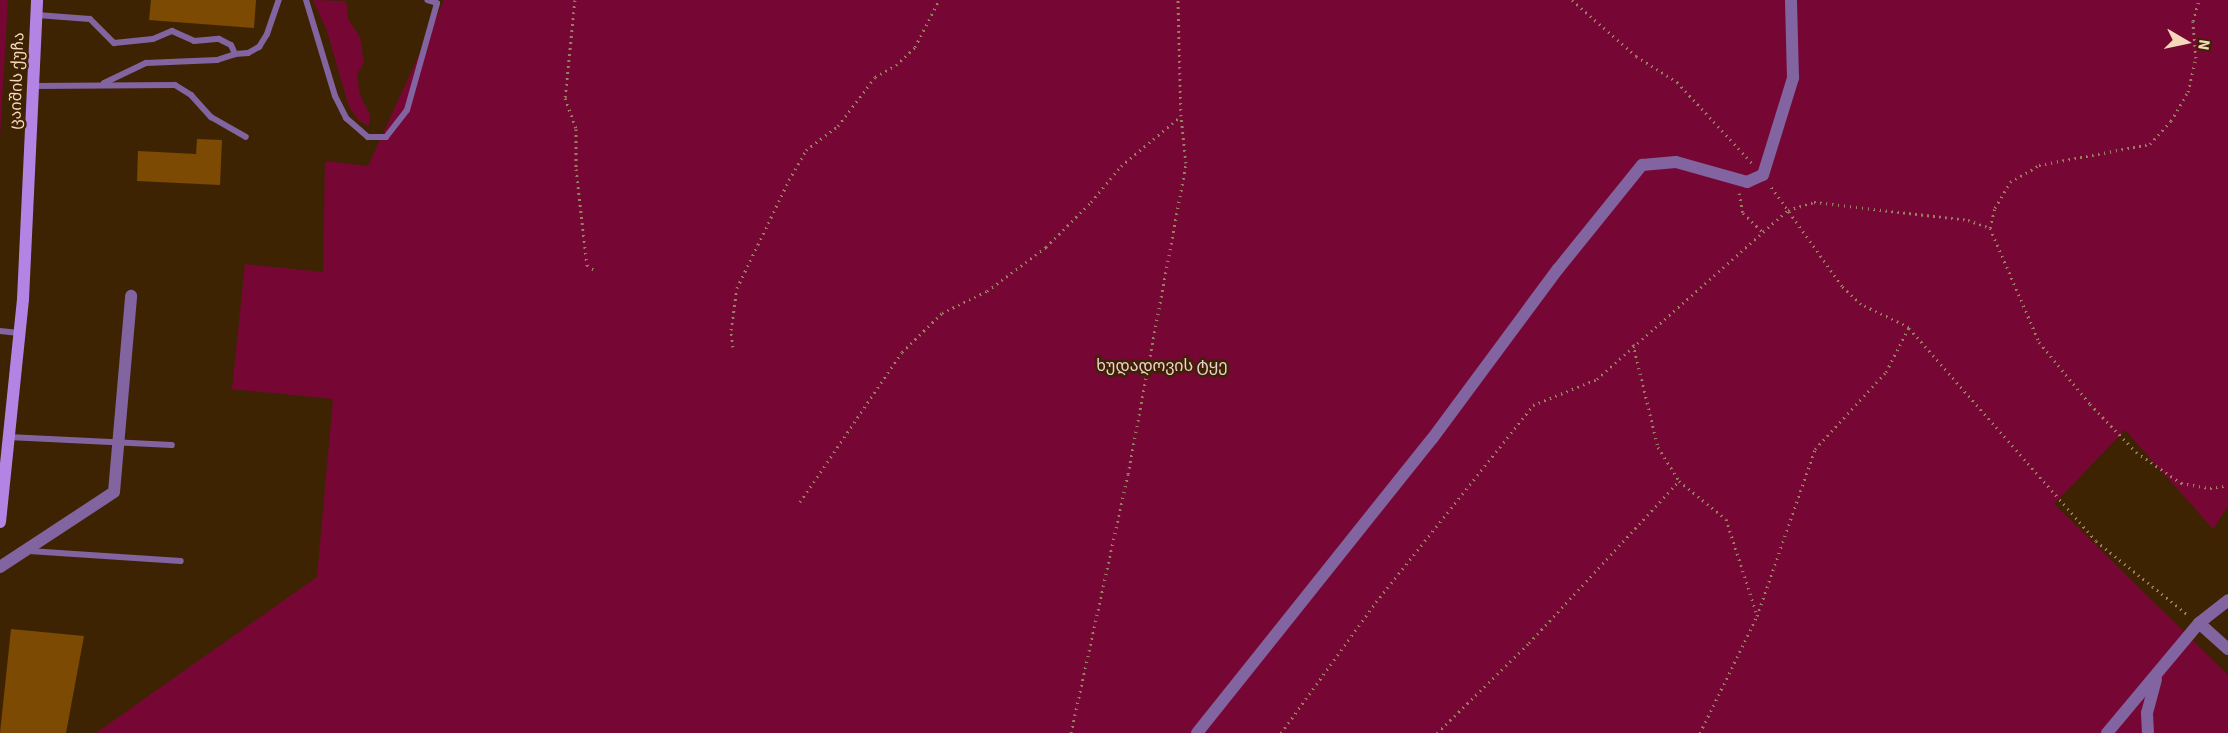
<!DOCTYPE html>
<meta charset="utf-8">
<style>
body{margin:0}
#map{position:relative;width:2228px;height:733px;overflow:hidden;background:#3e2303;font-family:"Source Sans 3","Noto Sans Georgian",sans-serif}
div>[style]{position:absolute}
[style*='--x']{left:calc(var(--x)*1px);top:calc(var(--y)*1px);width:calc(var(--w)*1px);rotate:calc(var(--a)*1deg)}
.green>*{inset:0;background:#760734}
.building>*{inset:0;background:#7d4a03}
.path>*{height:3px;margin-top:-1.5px;transform-origin:0;background:repeating-linear-gradient(90deg,#9a7e60 0 1.5px,transparent 0 6px)}
.lane>*{height:6px;margin:-3px;padding:0 3px;transform-origin:3px;border-radius:3px;background:#8264a1}
.street>*{height:12px;margin:-6px;padding:0 6px;transform-origin:6px;border-radius:6px;background:#8264a1}
.secondary>*{height:12px;margin:-6px;padding:0 6px;transform-origin:6px;border-radius:6px;background:#b484e5}
span{translate:-50% -50%;white-space:nowrap;text-align:center;line-height:1.15;-webkit-text-stroke:5px #3e2303;paint-order:stroke}
.street-label{font-size:16px;color:#f5d7bb}
.park-label{font-size:16px;color:#f0cfd5}
.north{position:absolute;left:2156px;top:12px;width:60px;height:60px;-webkit-text-stroke:4px #3e2303;paint-order:stroke;rotate:99deg;font-size:16px;font-weight:700;line-height:24px;text-align:center;color:#f5d7bb}
.north::after{content:'';display:block;margin:auto;width:21px;height:27px;background:#f5d7bb;clip-path:polygon(50% 0,100% 100%,50% 72%,0 100%)}
</style>
<div id="map">
<div class="green">
<i style="clip-path:polygon(0 0,8px 0,0 137px)"></i>
<i style="clip-path:polygon(313px 0,346px 1px,348px 19px,360px 37px,364px 63px,357px 74px,360px 95px,370px 115px,369px 126px,359px 121px,349px 107px,327px 31px)"></i>
<i style="clip-path:polygon(444px 0,2228px 0,2228px 506px,2213px 529px,2125px 430px,2054px 504px,2228px 675px,2228px 733px,96px 733px,317px 577px,333px 399px,232px 389px,245px 264px,323px 272px,325px 161px,368px 166px)"></i>
</div>
<div class="building">
<i style="clip-path:polygon(151px 0,256px 0,254px 28px,149px 20px)"></i>
<i style="clip-path:polygon(197px 139px,222px 140px,220px 185px,137px 181px,138px 151px,196px 154px)"></i>
<i style="clip-path:polygon(11px 629px,84px 636px,66px 733px,0 733px)"></i>
</div>
<div class="path">
<i style="--x:575;--y:0;--w:99;--a:95.8"></i>
<i style="--x:565;--y:98;--w:33;--a:70"></i>
<i style="--x:576;--y:129;--w:40;--a:90"></i>
<i style="--x:576;--y:169;--w:97;--a:83.5"></i>
<i style="--x:587;--y:265;--w:11;--a:34"></i>
<i style="--x:1572;--y:0;--w:85;--a:41.2"></i>
<i style="--x:1636;--y:56;--w:49;--a:32.4"></i>
<i style="--x:1677;--y:82;--w:112;--a:47.2"></i>
<i style="--x:1739;--y:193;--w:20;--a:79"></i>
<i style="--x:1743;--y:213;--w:29;--a:44"></i>
<i style="--x:1990;--y:228;--w:21;--a:-76"></i>
<i style="--x:1995;--y:208;--w:30;--a:-60"></i>
<i style="--x:2010;--y:182;--w:34;--a:-30"></i>
<i style="--x:2039;--y:165;--w:113;--a:-10.7"></i>
<i style="--x:2150;--y:144;--w:31;--a:-48"></i>
<i style="--x:2171;--y:121;--w:34;--a:-60"></i>
<i style="--x:2188;--y:92;--w:35;--a:-77"></i>
<i style="--x:2196;--y:58;--w:37;--a:-95"></i>
<i style="--x:2193;--y:21;--w:22;--a:-74"></i>
<i style="--x:1909;--y:328;--w:283;--a:48.7"></i>
<i style="--x:2096;--y:541;--w:118;--a:38.8"></i>
<i style="--x:1633;--y:344;--w:106;--a:76.4"></i>
<i style="--x:1658;--y:447;--w:40;--a:58"></i>
<i style="--x:1679;--y:481;--w:60;--a:39"></i>
<i style="--x:1726;--y:519;--w:101;--a:72.1"></i>
<i style="--x:733;--y:347;--w:17;--a:-97"></i>
<i style="--x:731;--y:330;--w:42;--a:-81.9"></i>
<i style="--x:737;--y:288;--w:120;--a:-64.3"></i>
<i style="--x:789;--y:180;--w:34;--a:-60"></i>
<i style="--x:806;--y:150;--w:40;--a:-37"></i>
<i style="--x:838;--y:126;--w:61;--a:-52.9"></i>
<i style="--x:875;--y:77;--w:24;--a:-30"></i>
<i style="--x:896;--y:65;--w:26;--a:-43"></i>
<i style="--x:915;--y:47;--w:53;--a:-62.9"></i>
<i style="--x:800;--y:502;--w:181;--a:-55.8"></i>
<i style="--x:902;--y:352;--w:56;--a:-44.3"></i>
<i style="--x:942;--y:313;--w:50;--a:-26.1"></i>
<i style="--x:987;--y:291;--w:74;--a:-36.7"></i>
<i style="--x:1046;--y:247;--w:64;--a:-45"></i>
<i style="--x:1091;--y:202;--w:47;--a:-50.2"></i>
<i style="--x:1121;--y:166;--w:78;--a:-39.8"></i>
<i style="--x:1071;--y:733;--w:265;--a:-77.6"></i>
<i style="--x:1128;--y:474;--w:316;--a:-79.4"></i>
<i style="--x:1186;--y:163;--w:47;--a:-96.1"></i>
<i style="--x:1181;--y:116;--w:116;--a:-91.5"></i>
<i style="--x:1281;--y:733;--w:162;--a:-54.1"></i>
<i style="--x:1376;--y:602;--w:252;--a:-51.4"></i>
<i style="--x:1533;--y:405;--w:69;--a:-22.1"></i>
<i style="--x:1597;--y:379;--w:255;--a:-41.5"></i>
<i style="--x:1788;--y:210;--w:27;--a:-17"></i>
<i style="--x:1814;--y:202;--w:155;--a:6.7"></i>
<i style="--x:1968;--y:220;--w:23;--a:20"></i>
<i style="--x:1990;--y:228;--w:124;--a:66.7"></i>
<i style="--x:2039;--y:342;--w:80;--a:50.6"></i>
<i style="--x:2090;--y:404;--w:66;--a:46.2"></i>
<i style="--x:2136;--y:452;--w:55;--a:34.6"></i>
<i style="--x:2181;--y:483;--w:29;--a:10"></i>
<i style="--x:2210;--y:488;--w:18;--a:-9"></i>
<i style="--x:1437;--y:733;--w:129;--a:-44.4"></i>
<i style="--x:1529;--y:643;--w:221;--a:-47.2"></i>
<i style="--x:1700;--y:733;--w:130;--a:-64"></i>
<i style="--x:1757;--y:616;--w:177;--a:-70.8"></i>
<i style="--x:1815;--y:449;--w:105;--a:-47.3"></i>
<i style="--x:1886;--y:372;--w:51;--a:-62.9"></i>
<i style="--x:1909;--y:327;--w:53;--a:-154.4"></i>
<i style="--x:1861;--y:304;--w:26;--a:-137"></i>
<i style="--x:1842;--y:286;--w:124;--a:-125.5"></i>
</div>
<div class="lane">
<i style="--x:306;--y:0;--w:100;--a:73.2"></i>
<i style="--x:335;--y:96;--w:25;--a:63"></i>
<i style="--x:346;--y:118;--w:29;--a:41"></i>
<i style="--x:368;--y:137;--w:18;--a:0"></i>
<i style="--x:386;--y:137;--w:34;--a:-52"></i>
<i style="--x:407;--y:110;--w:111;--a:-74.3"></i>
<i style="--x:437;--y:3;--w:10;--a:-163"></i>
<i style="--x:37;--y:15;--w:53;--a:4.3"></i>
<i style="--x:90;--y:19;--w:34;--a:45"></i>
<i style="--x:114;--y:43;--w:39;--a:-6"></i>
<i style="--x:153;--y:39;--w:21;--a:-23"></i>
<i style="--x:172;--y:31;--w:24;--a:24"></i>
<i style="--x:194;--y:41;--w:25;--a:-5"></i>
<i style="--x:219;--y:39;--w:13;--a:27"></i>
<i style="--x:231;--y:45;--w:10;--a:66"></i>
<i style="--x:235;--y:54;--w:13;--a:-4"></i>
<i style="--x:248;--y:53;--w:13;--a:-29"></i>
<i style="--x:259;--y:47;--w:15;--a:-58"></i>
<i style="--x:267;--y:34;--w:36;--a:-71"></i>
<i style="--x:104;--y:83;--w:47;--a:-25.5"></i>
<i style="--x:146;--y:63;--w:71;--a:-2.4"></i>
<i style="--x:217;--y:60;--w:19;--a:-18"></i>
<i style="--x:34;--y:86;--w:141;--a:-0.4"></i>
<i style="--x:175;--y:85;--w:19;--a:32"></i>
<i style="--x:191;--y:95;--w:30;--a:48"></i>
<i style="--x:211;--y:117;--w:40;--a:29.7"></i>
<i style="--x:0;--y:331;--w:19;--a:6"></i>
<i style="--x:8;--y:437;--w:164;--a:2.8"></i>
<i style="--x:29;--y:551;--w:152;--a:3.8"></i>
</div>
<div class="street">
<i style="--x:0;--y:567;--w:136;--a:-33.3"></i>
<i style="--x:114;--y:492;--w:197;--a:-85"></i>
<i style="--x:2199;--y:623;--w:39;--a:42"></i>
<i style="--x:1197;--y:733;--w:376;--a:-51.4"></i>
<i style="--x:1432;--y:439;--w:212;--a:-53.5"></i>
<i style="--x:1558;--y:269;--w:134;--a:-51.1"></i>
<i style="--x:1642;--y:165;--w:34;--a:-5"></i>
<i style="--x:1676;--y:162;--w:74;--a:15.7"></i>
<i style="--x:1747;--y:182;--w:17;--a:-24"></i>
<i style="--x:1763;--y:175;--w:102;--a:-72.8"></i>
<i style="--x:1793;--y:78;--w:78;--a:-91.5"></i>
<i style="--x:2107;--y:733;--w:143;--a:-50.1"></i>
<i style="--x:2199;--y:623;--w:37;--a:-38"></i>
<i style="--x:2148;--y:733;--w:20;--a:-93"></i>
<i style="--x:2147;--y:713;--w:35;--a:-75"></i>
</div>
<div class="secondary">
<i style="--x:0;--y:522;--w:224;--a:-84.1"></i>
<i style="--x:23;--y:299;--w:299;--a:-87.3"></i>
</div>
<div class="street-label">
<span style="left:17px;top:81px;rotate:-88deg">ცაიშის ქუჩა</span>
</div>
<div class="park-label">
<span style="left:1162px;top:366px">ხუდადოვის ტყე</span>
</div>
<div class="north">N</div>
</div>
